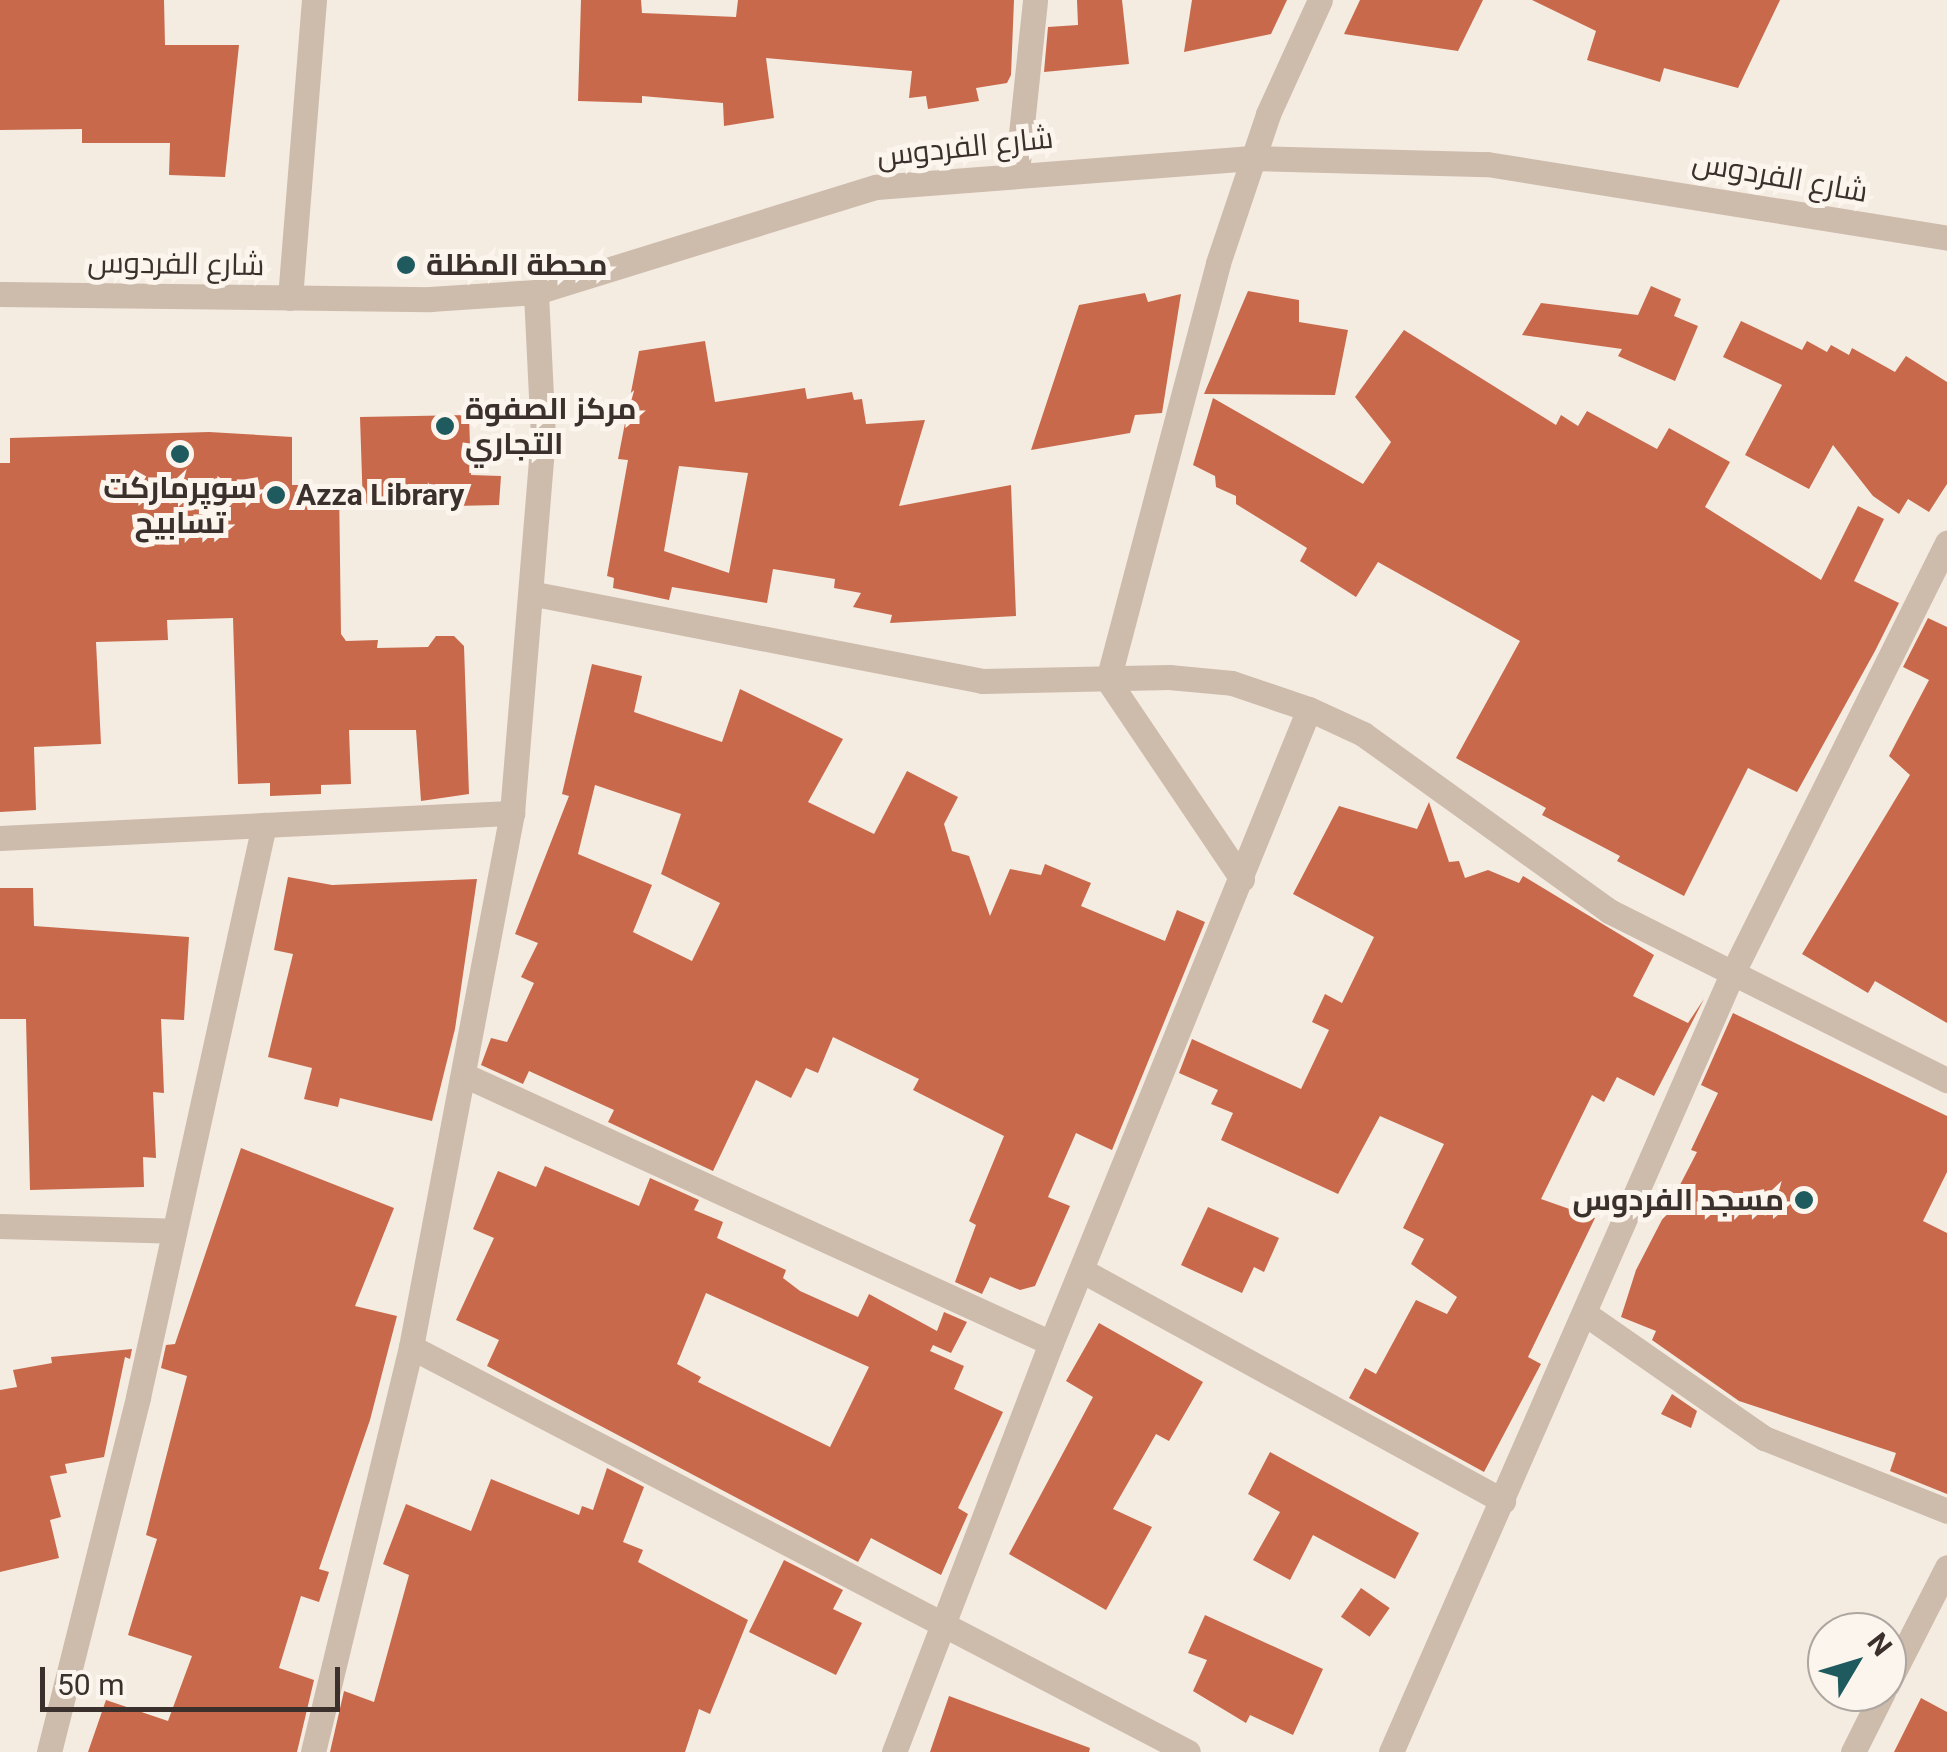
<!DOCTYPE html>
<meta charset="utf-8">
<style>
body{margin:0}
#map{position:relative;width:1947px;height:1752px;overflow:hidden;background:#f4ebe1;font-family:Roboto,Cairo,sans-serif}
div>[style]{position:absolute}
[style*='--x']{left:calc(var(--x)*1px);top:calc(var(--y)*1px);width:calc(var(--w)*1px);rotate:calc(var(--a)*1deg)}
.building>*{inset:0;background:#c8694b;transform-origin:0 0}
.minor>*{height:25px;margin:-12.5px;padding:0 12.5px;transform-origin:12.5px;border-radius:12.5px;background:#cdbbac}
.tertiary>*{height:25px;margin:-12.5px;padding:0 12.5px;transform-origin:12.5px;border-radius:12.5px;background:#cdbbac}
.dots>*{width:28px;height:28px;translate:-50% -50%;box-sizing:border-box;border:5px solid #fbf5ee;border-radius:50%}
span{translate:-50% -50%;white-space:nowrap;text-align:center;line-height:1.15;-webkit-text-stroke:10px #fbf5ee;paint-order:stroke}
.street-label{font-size:30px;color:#3b302b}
.poi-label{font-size:30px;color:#3b302b;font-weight:700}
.left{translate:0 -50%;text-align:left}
.right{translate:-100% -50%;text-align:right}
.north{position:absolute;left:1807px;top:1612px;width:100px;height:100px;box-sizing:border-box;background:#fbf5ee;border:2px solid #aea6a0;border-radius:50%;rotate:52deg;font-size:28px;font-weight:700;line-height:40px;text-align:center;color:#3b302b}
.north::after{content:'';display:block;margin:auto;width:35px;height:45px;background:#1f5a5e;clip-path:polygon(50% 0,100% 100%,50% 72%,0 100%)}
.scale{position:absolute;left:40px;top:1667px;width:300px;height:45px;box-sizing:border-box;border:5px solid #3b302b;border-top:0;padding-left:12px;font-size:30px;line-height:35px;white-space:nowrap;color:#3b302b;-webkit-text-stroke:8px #fbf5ee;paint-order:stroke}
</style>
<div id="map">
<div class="building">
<i style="clip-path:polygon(0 0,164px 0,165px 45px,239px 45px,225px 177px,169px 175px,170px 143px,82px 143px,82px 129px,0 130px)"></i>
<i style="clip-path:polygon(581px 0,641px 0,642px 13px,736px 17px,738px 0,1014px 0,1011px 75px,1007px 83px,976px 88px,979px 101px,928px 109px,926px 96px,909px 98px,912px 71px,766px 58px,774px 118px,724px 126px,723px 103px,642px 96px,642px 103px,578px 101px)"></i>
<i style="clip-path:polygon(1077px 0,1122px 0,1129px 64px,1044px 72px,1048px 27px,1078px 25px)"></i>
<i style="clip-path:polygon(1192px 0,1287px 0,1271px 34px,1184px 52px)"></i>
<i style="clip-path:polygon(1360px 0,1483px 0,1458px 51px,1344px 34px)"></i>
<i style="clip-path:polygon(1532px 0,1780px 0,1738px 88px,1664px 68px,1660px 82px,1587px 60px,1596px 31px)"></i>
<i style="clip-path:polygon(1651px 286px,1681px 299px,1674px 316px,1698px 326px,1675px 381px,1618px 356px,1622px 349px,1522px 335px,1541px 303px,1638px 315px)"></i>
<i style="clip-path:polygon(1248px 291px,1299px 300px,1299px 322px,1348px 330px,1335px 395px,1204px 394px)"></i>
<i style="clip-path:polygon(1145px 293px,1148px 302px,1181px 294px,1162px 413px,1135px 415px,1130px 433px,1031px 450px,1079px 305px)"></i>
<i style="clip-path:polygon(1741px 321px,1802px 350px,1807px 341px,1827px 352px,1831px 345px,1849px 355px,1852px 348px,1895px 372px,1906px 356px,1947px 382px,1947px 484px,1929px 512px,1908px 499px,1899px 514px,1873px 496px,1833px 445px,1809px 489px,1745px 455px,1782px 385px,1723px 357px)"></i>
<i style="clip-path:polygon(1404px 330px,1556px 425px,1561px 415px,1578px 426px,1587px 411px,1657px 449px,1669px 428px,1730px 462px,1705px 507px,1821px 580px,1858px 506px,1884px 519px,1854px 581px,1899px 603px,1875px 651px,1797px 792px,1748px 768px,1684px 896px,1617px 861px,1620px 856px,1542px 815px,1546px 808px,1456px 758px,1520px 641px,1378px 562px,1356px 597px,1300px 561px,1307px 548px,1236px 504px,1236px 496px,1216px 487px,1215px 476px,1193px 465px,1213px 398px,1363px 484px,1391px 442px,1355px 397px)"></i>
<i style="clip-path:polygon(evenodd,705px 341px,715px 402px,805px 388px,807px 399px,852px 392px,854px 400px,862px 399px,866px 424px,925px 420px,899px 506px,1011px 485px,1016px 616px,890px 623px,892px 615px,853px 607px,861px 593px,834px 588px,835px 579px,773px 569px,767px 603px,672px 587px,669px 600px,613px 588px,614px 578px,607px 576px,628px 460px,618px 459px,639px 351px,705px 341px,679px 466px,748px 473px,729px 573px,664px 551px,679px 466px)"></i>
<i style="clip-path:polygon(469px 415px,471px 475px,501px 476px,499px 505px,363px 508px,360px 417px)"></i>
<i style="clip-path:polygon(209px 432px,292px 437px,292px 485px,339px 485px,341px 634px,346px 641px,378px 640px,377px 648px,428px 647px,436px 636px,454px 636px,464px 646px,469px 794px,421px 801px,416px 730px,349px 730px,351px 784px,321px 785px,321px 794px,270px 796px,270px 783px,238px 784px,233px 618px,167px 620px,168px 640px,96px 642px,101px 744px,34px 747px,36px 810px,0 812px,0 463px,10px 463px,10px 438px)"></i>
<i style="clip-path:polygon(1928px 618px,1947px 627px,1947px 1023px,1875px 981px,1868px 993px,1802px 954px,1910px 775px,1889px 756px,1929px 680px,1903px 667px)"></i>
<i style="clip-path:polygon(evenodd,592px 664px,642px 676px,634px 712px,722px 742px,740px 689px,843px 739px,808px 802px,874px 834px,907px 771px,958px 797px,944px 824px,952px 851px,969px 856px,990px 916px,1010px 869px,1041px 875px,1045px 864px,1091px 883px,1081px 906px,1165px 941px,1177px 910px,1205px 922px,1112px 1150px,1076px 1133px,1048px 1197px,1070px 1206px,1035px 1286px,1020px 1290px,990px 1277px,982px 1294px,955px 1282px,976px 1225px,969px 1221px,1004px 1136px,913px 1090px,919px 1079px,833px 1037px,818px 1073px,806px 1068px,791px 1098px,756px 1080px,713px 1171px,608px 1122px,614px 1110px,529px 1071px,523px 1084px,481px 1065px,491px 1038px,507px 1042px,534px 983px,521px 977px,538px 943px,515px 934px,569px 796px,562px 794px,592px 664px,595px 785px,681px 814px,661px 874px,720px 903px,692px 961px,633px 932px,652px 885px,578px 854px,595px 785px)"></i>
<i style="clip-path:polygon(1429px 802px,1449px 862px,1459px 861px,1465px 878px,1488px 870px,1519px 883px,1523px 876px,1654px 955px,1633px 996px,1688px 1023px,1704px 999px,1654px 1096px,1617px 1077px,1604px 1102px,1592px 1095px,1541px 1199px,1595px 1218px,1528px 1357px,1541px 1364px,1484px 1472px,1349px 1398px,1365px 1368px,1376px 1374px,1416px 1300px,1447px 1314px,1457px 1297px,1411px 1264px,1424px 1239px,1403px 1228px,1444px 1144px,1380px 1116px,1338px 1194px,1221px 1140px,1233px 1113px,1211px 1104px,1218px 1090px,1179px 1073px,1192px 1039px,1301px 1089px,1329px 1030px,1312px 1022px,1325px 994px,1342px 1003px,1374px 937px,1293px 894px,1339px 806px,1417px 829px)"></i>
<i style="clip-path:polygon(288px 877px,332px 885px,477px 879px,455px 1029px,432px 1121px,340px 1098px,338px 1107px,304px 1099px,312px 1068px,268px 1057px,293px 954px,274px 950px)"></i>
<i style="clip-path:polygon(0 888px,33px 888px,34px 926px,189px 937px,184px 1020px,161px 1019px,164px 1093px,153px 1092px,156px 1158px,143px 1157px,144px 1187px,30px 1190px,26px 1019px,0 1019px)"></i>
<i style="clip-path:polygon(1733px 1013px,1947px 1116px,1947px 1172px,1923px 1221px,1947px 1233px,1947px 1494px,1890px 1471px,1896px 1453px,1739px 1401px,1652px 1340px,1656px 1331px,1621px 1317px,1636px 1270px,1697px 1152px,1691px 1150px,1718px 1093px,1701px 1085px)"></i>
<i style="clip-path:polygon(241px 1148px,394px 1208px,355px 1306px,397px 1316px,370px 1420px,319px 1569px,329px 1572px,319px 1602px,301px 1596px,279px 1668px,314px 1680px,297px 1752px,88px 1752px,106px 1700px,168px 1721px,192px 1656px,128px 1635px,157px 1539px,146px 1535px,187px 1376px,161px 1368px,166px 1345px,175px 1344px)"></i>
<i style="clip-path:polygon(evenodd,545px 1166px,639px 1206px,650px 1178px,699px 1200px,694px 1210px,723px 1222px,717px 1238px,786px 1270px,783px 1278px,800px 1291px,858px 1317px,869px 1294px,937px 1331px,944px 1312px,967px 1322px,951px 1353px,933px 1345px,930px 1351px,964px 1366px,954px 1389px,1003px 1412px,958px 1508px,968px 1514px,941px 1575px,871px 1538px,858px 1562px,487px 1366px,499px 1340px,456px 1320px,494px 1238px,473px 1229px,498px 1171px,536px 1187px,545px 1166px,706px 1293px,869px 1367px,830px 1447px,698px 1382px,701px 1377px,677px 1364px,706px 1293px)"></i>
<i style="clip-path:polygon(1208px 1207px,1279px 1238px,1264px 1272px,1254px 1267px,1242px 1293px,1181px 1265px)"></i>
<i style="clip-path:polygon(1099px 1323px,1203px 1382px,1169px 1441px,1156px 1434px,1113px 1509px,1152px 1527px,1106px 1610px,1009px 1554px,1093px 1397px,1066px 1381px)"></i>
<i style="clip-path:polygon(132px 1349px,130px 1359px,125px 1357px,104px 1457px,65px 1464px,67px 1473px,50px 1476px,61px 1517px,50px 1520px,59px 1558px,0 1572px,0 1390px,17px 1387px,13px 1370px,52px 1363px,51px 1357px)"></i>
<i style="clip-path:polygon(1672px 1394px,1697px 1411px,1691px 1428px,1661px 1414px)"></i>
<i style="clip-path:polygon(1270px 1452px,1419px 1533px,1395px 1579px,1313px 1535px,1290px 1580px,1253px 1560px,1280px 1512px,1248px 1494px)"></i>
<i style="clip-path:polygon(607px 1468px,644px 1487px,623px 1542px,643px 1550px,638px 1562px,748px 1620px,710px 1714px,699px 1709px,685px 1752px,330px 1752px,344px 1691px,374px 1702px,409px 1575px,383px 1564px,406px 1504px,471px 1531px,491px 1479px,579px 1515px,582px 1506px,593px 1510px)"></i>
<i style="clip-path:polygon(784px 1560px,843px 1590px,833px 1609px,862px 1623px,836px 1675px,749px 1632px)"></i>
<i style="left:1361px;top:1588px;width:35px;height:35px;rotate:35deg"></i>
<i style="clip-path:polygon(1205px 1615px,1323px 1669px,1293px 1735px,1250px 1715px,1246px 1723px,1193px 1691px,1207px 1660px,1188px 1653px)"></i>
<i style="clip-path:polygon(949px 1696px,1090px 1748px,1089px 1752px,930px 1752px)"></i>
<i style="clip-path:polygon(1921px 1698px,1947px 1712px,1947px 1752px,1894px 1752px)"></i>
</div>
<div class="minor">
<i style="--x:1017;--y:172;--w:173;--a:-84"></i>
<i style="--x:535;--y:594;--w:455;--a:11"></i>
<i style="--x:982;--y:681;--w:187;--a:-1.2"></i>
<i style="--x:1169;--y:677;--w:63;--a:5.4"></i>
<i style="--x:1232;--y:683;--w:81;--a:18.7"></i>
<i style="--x:1309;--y:709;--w:60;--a:24.8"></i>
<i style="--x:1363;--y:734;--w:303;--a:35.7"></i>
<i style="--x:1609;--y:911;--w:378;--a:26.6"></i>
<i style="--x:0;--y:838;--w:513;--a:-2.8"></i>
<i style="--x:1242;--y:879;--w:240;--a:-124"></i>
<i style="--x:1108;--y:680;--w:431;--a:-75.2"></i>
<i style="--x:1218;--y:263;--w:157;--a:-71.4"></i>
<i style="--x:1268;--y:114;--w:125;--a:-65.5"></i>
<i style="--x:464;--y:1075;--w:645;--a:24.54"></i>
<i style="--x:0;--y:1226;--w:174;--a:1.6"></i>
<i style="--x:1083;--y:1271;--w:479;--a:28.7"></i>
<i style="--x:1587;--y:1315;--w:216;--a:34.8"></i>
<i style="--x:1764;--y:1438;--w:197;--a:21.7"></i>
<i style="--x:411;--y:1347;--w:876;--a:27.53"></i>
<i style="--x:1887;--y:1685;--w:132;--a:-63"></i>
<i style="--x:49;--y:1752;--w:366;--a:-75.9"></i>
<i style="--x:138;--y:1397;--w:586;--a:-77.58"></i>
<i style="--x:313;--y:1752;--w:417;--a:-76.4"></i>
<i style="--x:411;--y:1347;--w:543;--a:-79.29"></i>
<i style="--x:512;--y:813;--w:377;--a:-85.3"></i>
<i style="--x:543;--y:437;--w:145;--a:-92.8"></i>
<i style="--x:894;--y:1752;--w:438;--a:-69"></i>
<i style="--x:1051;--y:1343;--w:684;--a:-67.86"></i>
<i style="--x:1391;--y:1752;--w:849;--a:-66.33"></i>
<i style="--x:1732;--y:974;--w:482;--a:-63.5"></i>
<i style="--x:1853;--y:1752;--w:67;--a:-63.4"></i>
</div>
<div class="tertiary">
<i style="--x:0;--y:294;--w:430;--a:0.7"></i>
<i style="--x:430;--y:299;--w:106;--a:-3.8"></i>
<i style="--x:536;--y:292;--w:356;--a:-17.2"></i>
<i style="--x:876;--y:187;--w:377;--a:-4.4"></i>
<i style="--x:1252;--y:158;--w:235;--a:1.5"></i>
<i style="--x:1487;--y:164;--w:466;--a:9.1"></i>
<i style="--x:290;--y:298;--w:299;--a:-85.4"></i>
</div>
<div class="dots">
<i style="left:406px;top:265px;background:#1f5a5e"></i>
<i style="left:445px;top:426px;background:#1f5a5e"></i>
<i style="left:180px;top:454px;background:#1f5a5e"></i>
<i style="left:276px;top:495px;background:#1f5a5e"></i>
<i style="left:1804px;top:1200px;background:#1f5a5e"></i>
</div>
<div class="street-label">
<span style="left:965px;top:147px;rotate:-6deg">شارع الفردوس</span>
<span style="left:1780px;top:177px;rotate:10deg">شارع الفردوس</span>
<span style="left:176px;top:264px;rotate:1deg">شارع الفردوس</span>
</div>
<div class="poi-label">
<span class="left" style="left:426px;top:265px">محطة المظلة</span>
<span class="left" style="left:465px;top:426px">مركز الصفوة<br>التجاري</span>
<span style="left:180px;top:505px">سوپرمارکت<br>تسابيح</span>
<span class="left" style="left:296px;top:495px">Azza Library</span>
<span class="right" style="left:1784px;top:1200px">مسجد الفردوس</span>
</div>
<div class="north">N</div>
<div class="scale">50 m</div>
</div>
